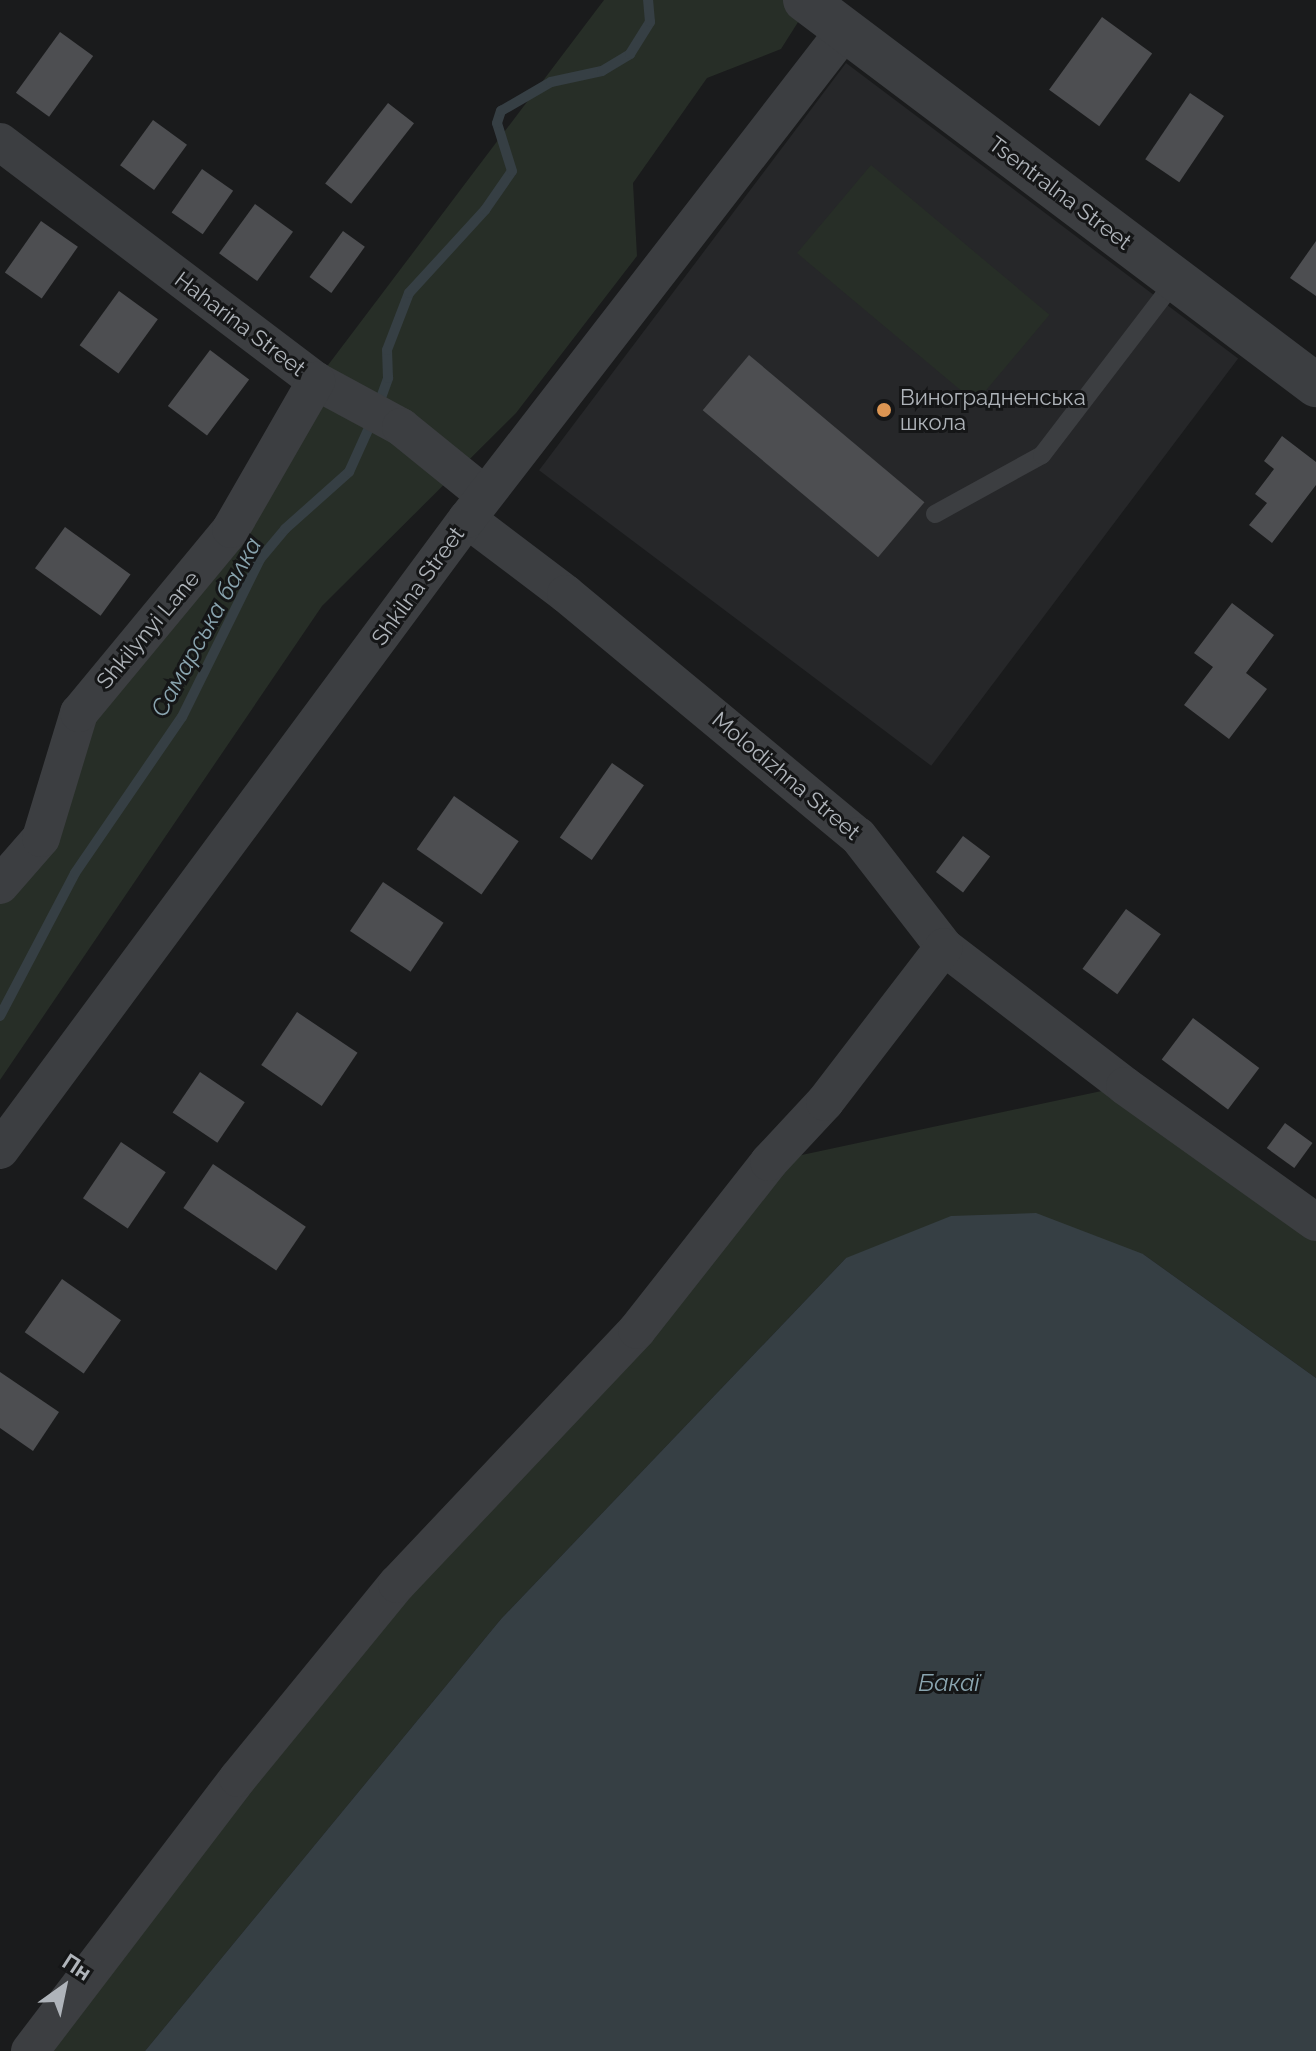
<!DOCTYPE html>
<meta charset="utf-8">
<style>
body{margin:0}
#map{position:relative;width:1316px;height:2051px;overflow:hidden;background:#1a1b1c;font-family:Raleway,sans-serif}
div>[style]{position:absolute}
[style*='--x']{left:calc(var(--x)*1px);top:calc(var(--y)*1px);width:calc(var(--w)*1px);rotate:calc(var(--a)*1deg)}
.built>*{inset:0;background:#262729;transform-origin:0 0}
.green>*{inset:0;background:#272e27;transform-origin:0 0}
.water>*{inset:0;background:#363f44}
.stream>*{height:10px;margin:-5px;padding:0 5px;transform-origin:5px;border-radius:5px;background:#363f44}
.building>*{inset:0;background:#4d4e51;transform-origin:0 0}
.service>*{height:18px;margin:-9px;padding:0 9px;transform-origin:9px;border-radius:9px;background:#3c3e41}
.minor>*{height:38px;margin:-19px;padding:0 19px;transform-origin:19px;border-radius:19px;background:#3c3e41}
.tertiary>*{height:44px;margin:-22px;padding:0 22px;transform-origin:22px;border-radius:22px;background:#3c3e41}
.dots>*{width:22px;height:22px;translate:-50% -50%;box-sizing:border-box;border:4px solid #151617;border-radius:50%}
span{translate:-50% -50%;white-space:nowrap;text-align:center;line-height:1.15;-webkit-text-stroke:6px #151617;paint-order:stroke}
.street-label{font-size:22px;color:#afb4ba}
.poi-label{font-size:22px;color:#afb4ba}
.left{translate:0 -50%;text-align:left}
.water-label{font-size:24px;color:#8aa5b0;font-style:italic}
.north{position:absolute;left:24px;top:1947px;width:80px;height:80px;-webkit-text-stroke:6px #151617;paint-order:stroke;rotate:33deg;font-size:22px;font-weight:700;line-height:32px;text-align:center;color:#afb4ba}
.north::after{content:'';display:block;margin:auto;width:28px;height:36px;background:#afb4ba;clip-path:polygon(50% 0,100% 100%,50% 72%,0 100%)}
</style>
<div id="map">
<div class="built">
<i style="left:846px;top:63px;width:491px;height:510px;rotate:37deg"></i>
</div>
<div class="green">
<i style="clip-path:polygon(604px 0,812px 0,781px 49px,707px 78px,633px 183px,637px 256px,516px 413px,322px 606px,0 1080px,0 885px,79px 713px,316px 381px)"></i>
<i style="left:871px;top:165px;width:233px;height:115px;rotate:40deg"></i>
<i style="clip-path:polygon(1125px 1086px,1316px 1222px,1316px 1378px,1143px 1254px,846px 1258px,501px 1619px,145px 2051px,30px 2051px,769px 1162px)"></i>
</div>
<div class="water">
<i style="clip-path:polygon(1036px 1213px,1143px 1254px,1316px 1378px,1316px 2051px,145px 2051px,501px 1619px,846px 1258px,951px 1216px)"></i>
</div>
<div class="stream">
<i style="--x:378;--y:406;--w:30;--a:-70"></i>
<i style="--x:388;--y:378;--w:28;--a:-92"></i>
<i style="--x:387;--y:350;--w:61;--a:-68.9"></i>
<i style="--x:409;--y:293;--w:113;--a:-47.5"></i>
<i style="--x:485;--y:210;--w:47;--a:-55.3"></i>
<i style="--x:512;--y:171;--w:50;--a:-107.4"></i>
<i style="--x:497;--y:123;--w:13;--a:-72"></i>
<i style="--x:501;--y:111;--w:58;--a:-30.1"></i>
<i style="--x:551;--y:82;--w:52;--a:-12.2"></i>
<i style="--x:602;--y:71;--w:33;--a:-31"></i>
<i style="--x:630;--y:54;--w:38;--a:-58"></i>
<i style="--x:650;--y:22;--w:22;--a:-95"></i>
<i style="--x:0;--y:1016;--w:161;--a:-62.3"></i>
<i style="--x:75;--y:873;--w:189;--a:-55.6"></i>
<i style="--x:182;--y:717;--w:176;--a:-63.7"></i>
<i style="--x:260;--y:559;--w:39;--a:-50"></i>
<i style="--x:285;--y:529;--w:86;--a:-41.7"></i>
<i style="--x:349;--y:472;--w:56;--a:-65.7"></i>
</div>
<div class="building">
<i style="left:1102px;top:17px;width:62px;height:90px;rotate:36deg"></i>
<i style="left:60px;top:32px;width:41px;height:75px;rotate:36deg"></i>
<i style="left:1190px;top:93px;width:41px;height:80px;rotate:34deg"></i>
<i style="left:388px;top:103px;width:33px;height:102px;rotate:38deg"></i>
<i style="left:153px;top:120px;width:42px;height:56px;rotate:36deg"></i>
<i style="left:202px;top:169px;width:38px;height:53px;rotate:35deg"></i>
<i style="left:255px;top:204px;width:47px;height:61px;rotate:36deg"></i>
<i style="left:41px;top:221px;width:45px;height:63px;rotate:35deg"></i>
<i style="left:343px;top:231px;width:27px;height:57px;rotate:36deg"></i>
<i style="clip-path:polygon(1316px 241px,1316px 296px,1290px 278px)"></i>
<i style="left:119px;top:291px;width:48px;height:67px;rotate:36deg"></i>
<i style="left:210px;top:350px;width:49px;height:70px;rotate:37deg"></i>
<i style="left:749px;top:355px;width:229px;height:72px;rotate:40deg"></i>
<i style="clip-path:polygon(1282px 436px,1316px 462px,1316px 485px,1272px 543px,1249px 525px,1267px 503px,1255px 494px,1274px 469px,1264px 461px)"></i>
<i style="left:65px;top:527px;width:81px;height:51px;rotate:36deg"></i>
<i style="clip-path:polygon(1232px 603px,1274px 635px,1246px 673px,1267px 689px,1229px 739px,1184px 705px,1213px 667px,1194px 653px)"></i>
<i style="left:612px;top:763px;width:39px;height:91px;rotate:35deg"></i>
<i style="left:454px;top:796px;width:79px;height:65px;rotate:35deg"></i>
<i style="left:963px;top:836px;width:34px;height:45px;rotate:37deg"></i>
<i style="left:383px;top:882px;width:73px;height:59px;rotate:34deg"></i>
<i style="left:1126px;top:909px;width:43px;height:74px;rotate:36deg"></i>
<i style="left:297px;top:1012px;width:73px;height:64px;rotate:34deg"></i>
<i style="left:1193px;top:1018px;width:83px;height:52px;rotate:37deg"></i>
<i style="left:200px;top:1072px;width:54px;height:49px;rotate:34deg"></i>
<i style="left:1285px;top:1123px;width:34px;height:31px;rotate:36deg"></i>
<i style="left:121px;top:1142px;width:54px;height:68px;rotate:34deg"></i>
<i style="left:213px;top:1164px;width:112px;height:53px;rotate:34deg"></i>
<i style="left:62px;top:1279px;width:72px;height:65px;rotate:35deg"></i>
<i style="clip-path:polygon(0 1372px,59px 1412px,33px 1451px,0 1428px)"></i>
</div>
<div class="service">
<i style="--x:935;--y:514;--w:122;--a:-28.9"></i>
<i style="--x:1042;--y:455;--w:220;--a:-52.6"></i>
</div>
<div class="minor">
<i style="--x:0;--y:142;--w:396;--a:37.1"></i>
<i style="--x:316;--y:381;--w:97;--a:28.4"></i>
<i style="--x:401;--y:427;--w:108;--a:39"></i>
<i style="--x:467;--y:519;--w:124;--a:37.1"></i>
<i style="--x:566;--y:594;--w:379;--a:39.7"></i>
<i style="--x:858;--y:836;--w:140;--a:52.2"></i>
<i style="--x:944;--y:947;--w:228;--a:37.5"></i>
<i style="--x:1125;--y:1086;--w:234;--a:35.5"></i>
<i style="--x:0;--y:885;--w:62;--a:-48.9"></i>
<i style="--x:41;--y:838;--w:131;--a:-73.1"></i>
<i style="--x:79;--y:713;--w:239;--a:-50.4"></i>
<i style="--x:231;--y:529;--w:171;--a:-60.1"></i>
<i style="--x:0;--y:1150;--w:785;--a:-53.5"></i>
<i style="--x:467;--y:519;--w:619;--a:-52.28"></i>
<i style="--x:30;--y:2051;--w:343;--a:-52.7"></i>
<i style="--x:238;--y:1778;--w:251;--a:-50.7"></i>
<i style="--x:397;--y:1584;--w:349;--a:-46.6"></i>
<i style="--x:637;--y:1330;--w:214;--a:-51.8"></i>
<i style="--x:769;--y:1162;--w:82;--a:-47"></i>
<i style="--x:825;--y:1102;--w:195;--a:-52.5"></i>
</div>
<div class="tertiary">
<i style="--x:805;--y:0;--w:640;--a:37"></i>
</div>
<div class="dots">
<i style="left:884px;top:410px;background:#dc9552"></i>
</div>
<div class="street-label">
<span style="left:1060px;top:193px;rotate:37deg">Tsentralna Street</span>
<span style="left:240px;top:324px;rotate:37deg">Haharina Street</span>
<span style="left:418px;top:586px;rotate:-54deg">Shkilna Street</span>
<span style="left:148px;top:630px;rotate:-50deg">Shkilynyi Lane</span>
<span style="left:786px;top:776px;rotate:40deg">Molodizhna Street</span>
</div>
<div class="poi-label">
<span class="left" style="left:900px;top:410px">Виноградненська<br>школа</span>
</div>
<div class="water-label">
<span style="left:206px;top:627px;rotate:-61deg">Самарська балка</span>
<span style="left:949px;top:1683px">Бакаї</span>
</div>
<div class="north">Пн</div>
</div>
